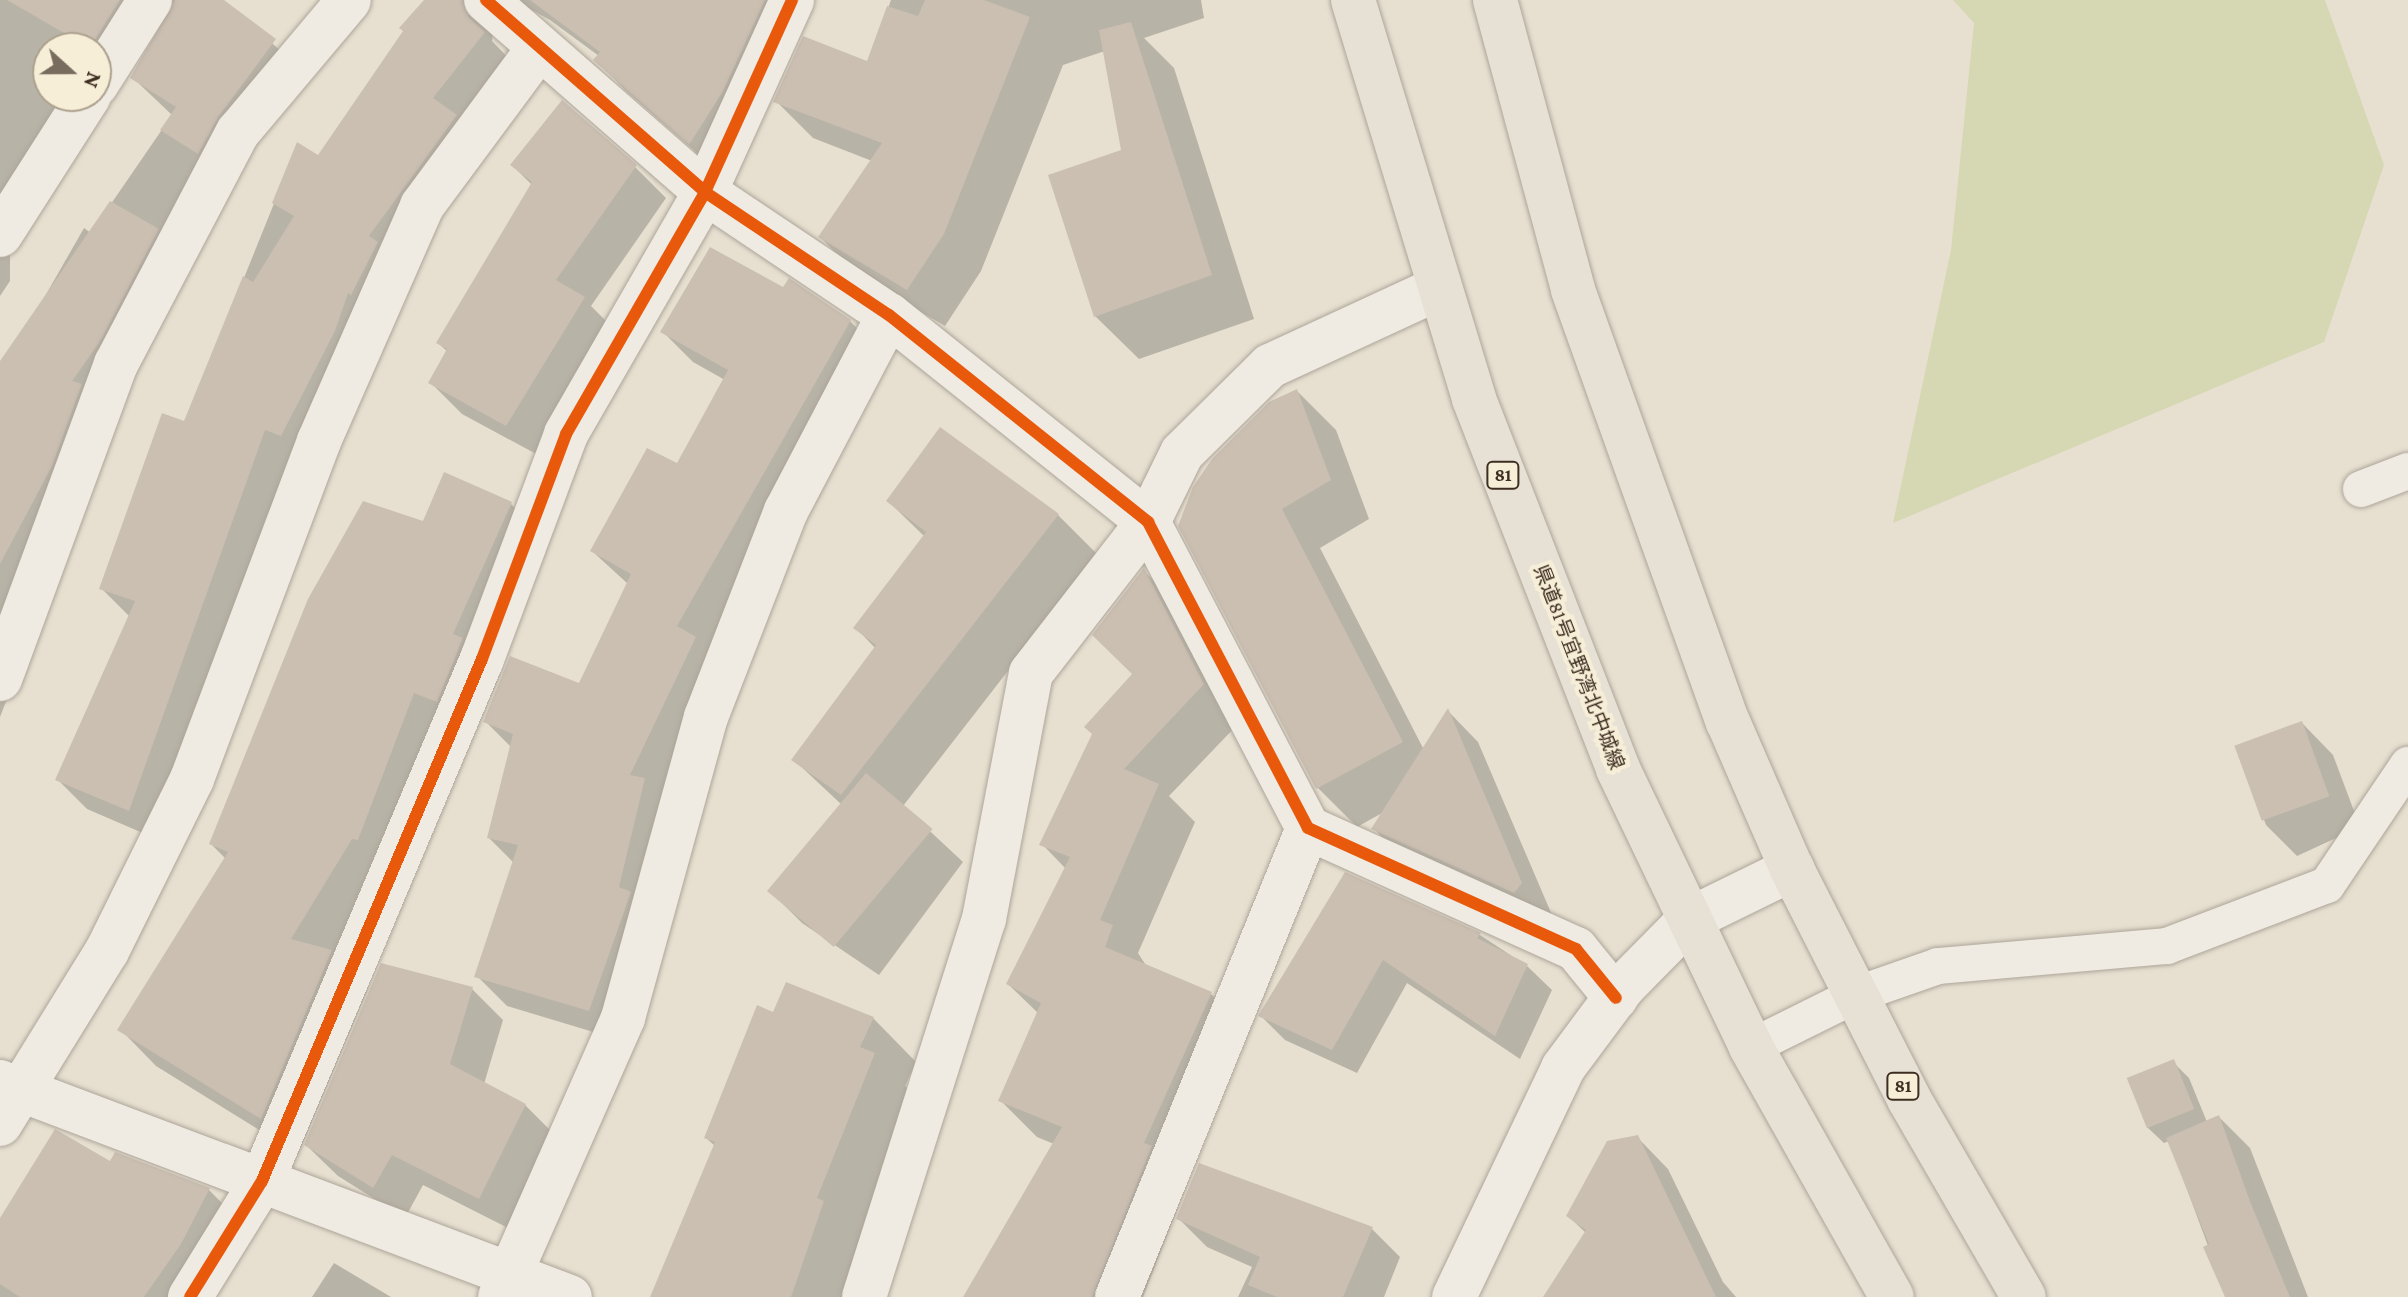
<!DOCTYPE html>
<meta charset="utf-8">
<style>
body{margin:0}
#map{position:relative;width:2408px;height:1297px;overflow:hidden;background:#e7e0d1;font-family:"Crimson Pro","Noto Sans JP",serif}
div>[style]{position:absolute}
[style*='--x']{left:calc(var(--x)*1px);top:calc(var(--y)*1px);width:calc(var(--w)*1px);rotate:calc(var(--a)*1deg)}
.green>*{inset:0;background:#d6d7b3}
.shadow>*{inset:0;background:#0003}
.building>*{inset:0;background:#cbbfb2;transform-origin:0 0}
.roads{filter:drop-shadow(0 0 2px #ada599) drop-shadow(0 0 2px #ada599)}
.lane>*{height:36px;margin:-18px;padding:0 18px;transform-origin:18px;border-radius:18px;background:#efebe3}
.street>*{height:44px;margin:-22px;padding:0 22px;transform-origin:22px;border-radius:22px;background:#efebe3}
.secondary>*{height:44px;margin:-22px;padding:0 22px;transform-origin:22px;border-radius:22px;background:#efebe3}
.primary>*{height:44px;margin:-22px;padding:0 22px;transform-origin:22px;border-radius:22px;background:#e6e1d4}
.cycleway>*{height:12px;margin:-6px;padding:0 6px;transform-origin:6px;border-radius:6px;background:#e8590c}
span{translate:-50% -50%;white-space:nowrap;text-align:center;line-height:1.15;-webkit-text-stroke:8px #f7eed8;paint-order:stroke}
.shield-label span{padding:2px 6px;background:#f7eed8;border:2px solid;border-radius:6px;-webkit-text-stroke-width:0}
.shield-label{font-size:18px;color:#3d2e20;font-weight:700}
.street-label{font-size:20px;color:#3d2e20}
.north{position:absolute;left:32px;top:32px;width:80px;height:80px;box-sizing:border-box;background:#f7eed8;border:2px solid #ada18e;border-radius:50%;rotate:111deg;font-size:22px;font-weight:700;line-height:32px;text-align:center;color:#3d2e20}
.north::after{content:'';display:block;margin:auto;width:28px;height:36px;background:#786c5e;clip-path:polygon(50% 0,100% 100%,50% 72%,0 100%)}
</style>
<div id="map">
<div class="green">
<i style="clip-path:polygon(1953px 0,2325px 0,2384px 165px,2324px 342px,1893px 523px,1951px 250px,1974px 23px)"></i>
</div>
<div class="shadow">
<i style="clip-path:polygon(0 0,221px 0,307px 73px,248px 153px,133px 372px,0 717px,0 375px,84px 228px,91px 233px,172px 115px,133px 78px,173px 6px,121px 82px,96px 48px,48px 48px,48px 96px,91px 96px,44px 203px,10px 255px,10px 281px,0 296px)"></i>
<i style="clip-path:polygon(427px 0,810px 0,720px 173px,625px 90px,596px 60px,599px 56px,550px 20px,521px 4px,496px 14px,492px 41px,514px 64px,399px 266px,159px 840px,87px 809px,57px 779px,130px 617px,101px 588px,185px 424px,298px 144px,319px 157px)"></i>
<i style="clip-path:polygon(891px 0,1201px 0,1204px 18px,1144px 38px,1174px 68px,1254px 319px,1139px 359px,1095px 316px,1123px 151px,1105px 51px,1063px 65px,981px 271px,945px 326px,857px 274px,820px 237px,872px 161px,813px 138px,776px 101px,868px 64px)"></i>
<i style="clip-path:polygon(512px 165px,635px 167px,666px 198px,591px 306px,615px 330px,538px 455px,462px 414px,431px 383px,448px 352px,438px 343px,532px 185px)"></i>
<i style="clip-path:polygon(784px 290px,850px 321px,880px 352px,663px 799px,620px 1040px,507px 1006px,477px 976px,514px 863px,489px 838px,512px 748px,485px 721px,580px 685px,628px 584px,592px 551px,677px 466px,725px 380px,693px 362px,663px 332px)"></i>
<i style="clip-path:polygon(1297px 391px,1336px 430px,1369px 519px,1320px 548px,1424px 750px,1448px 711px,1478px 742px,1552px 915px,1405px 860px,1374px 829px,1384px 812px,1357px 827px,1318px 788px,1181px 526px)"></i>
<i style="clip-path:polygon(888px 501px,1058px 515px,1098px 555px,903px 806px,963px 862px,879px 975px,802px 923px,771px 892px,842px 805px,794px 760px,876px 649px,856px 628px,925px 537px)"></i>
<i style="clip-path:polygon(511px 504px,547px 541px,491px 668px,499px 676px,473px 737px,451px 728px,338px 958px,368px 988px,298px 1154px,156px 1066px,120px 1029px,226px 859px,211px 844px,424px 524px)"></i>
<i style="clip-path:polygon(1144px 571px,1180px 607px,1240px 722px,1169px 796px,1195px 822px,1138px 953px,1147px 967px,1211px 994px,1248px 1030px,1181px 1178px,1187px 1184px,1143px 1297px,965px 1297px,1054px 1144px,1037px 1137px,1000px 1100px,1039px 1014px,1008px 984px,1066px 869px,1042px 844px,1134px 674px)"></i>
<i style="clip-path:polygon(2302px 723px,2333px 755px,2360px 827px,2297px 856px,2266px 825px,2237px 748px)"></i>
<i style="clip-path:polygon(1345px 874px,1480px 935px,1527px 966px,1552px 990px,1520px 1059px,1407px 983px,1357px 1073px,1285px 1040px,1261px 1016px)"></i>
<i style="clip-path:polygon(472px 989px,503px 1020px,484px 1084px,525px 1105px,556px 1136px,510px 1229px,423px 1185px,405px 1218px,338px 1176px,306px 1145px)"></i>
<i style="clip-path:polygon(775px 1014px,873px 1018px,916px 1062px,905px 1086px,918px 1098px,849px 1297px,652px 1297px,715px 1146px,706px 1138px)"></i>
<i style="clip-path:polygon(2173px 1062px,2189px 1078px,2207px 1122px,2219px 1117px,2250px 1148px,2308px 1297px,2227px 1297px,2169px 1141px,2164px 1143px,2148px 1128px)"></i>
<i style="clip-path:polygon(1637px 1137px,1668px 1169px,1723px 1282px,1736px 1297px,1545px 1297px,1586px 1233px,1568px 1216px)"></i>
<i style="clip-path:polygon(116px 1155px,209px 1190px,240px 1221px,197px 1297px,0 1297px,0 1221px,111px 1164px)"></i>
<i style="clip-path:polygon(1178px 1218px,1372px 1229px,1400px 1257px,1384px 1297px,1238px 1297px,1252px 1267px,1207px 1247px)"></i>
<i style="clip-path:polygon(334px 1263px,391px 1297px,312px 1297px)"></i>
</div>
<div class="building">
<i style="clip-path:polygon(7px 0,120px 0,90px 48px)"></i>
<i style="clip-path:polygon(175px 0,224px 0,276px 39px,219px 116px,198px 154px,160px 130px,176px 107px,130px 78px)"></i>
<i style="clip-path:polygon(424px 0,462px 0,469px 18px,485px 32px,433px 98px,457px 115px,369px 236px,378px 242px,351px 295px,348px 293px,335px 331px,281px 436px,265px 430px,129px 811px,55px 780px,135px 601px,99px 589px,162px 413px,184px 421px,243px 276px,253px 282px,294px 216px,272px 203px,297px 142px,318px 155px,403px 31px,399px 28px)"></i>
<i style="clip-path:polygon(530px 0,765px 0,723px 91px,689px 145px,593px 60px,600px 52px)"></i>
<i style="clip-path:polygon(925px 0,984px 0,1030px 17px,944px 234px,907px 290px,818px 237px,882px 143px,773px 102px,803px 36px,867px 61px,887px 6px,918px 16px)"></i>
<i style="clip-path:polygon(1131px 22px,1212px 275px,1094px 317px,1048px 175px,1121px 150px,1099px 30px)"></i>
<i style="clip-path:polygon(562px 100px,637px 165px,556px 280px,585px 297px,506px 426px,428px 383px,447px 349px,436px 343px,532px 182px,510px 165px)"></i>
<i style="clip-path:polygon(110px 201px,159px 229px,101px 340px,72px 381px,82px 384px,52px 466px,0 564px,0 361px)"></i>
<i style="clip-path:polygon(710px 247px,783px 287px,789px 278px,851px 320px,677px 626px,696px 637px,630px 775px,645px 778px,619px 887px,631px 892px,589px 1011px,474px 977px,518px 845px,487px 838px,513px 734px,483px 722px,510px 656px,579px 683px,631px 574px,590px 551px,647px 448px,677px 463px,728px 370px,660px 332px)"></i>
<i style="clip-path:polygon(1297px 389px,1331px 480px,1282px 509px,1403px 742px,1316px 789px,1178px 526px,1193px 487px,1212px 459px,1269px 402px)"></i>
<i style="clip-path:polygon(940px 427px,1059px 514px,841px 795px,791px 760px,876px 645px,853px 628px,926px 532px,886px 501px)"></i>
<i style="clip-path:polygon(444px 472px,512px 502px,453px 634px,463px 638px,437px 702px,414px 693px,358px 840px,352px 839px,291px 939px,332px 950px,261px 1119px,117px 1030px,228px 852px,209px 844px,308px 599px,363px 501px,423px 521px)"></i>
<i style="clip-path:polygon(1144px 568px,1204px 684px,1124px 769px,1159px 784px,1100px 920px,1113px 925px,1105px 947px,1212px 992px,1144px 1143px,1152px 1146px,1092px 1297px,963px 1297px,1062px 1127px,998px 1101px,1041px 1003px,1006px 984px,1070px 857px,1039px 845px,1092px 734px,1084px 727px,1132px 674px,1092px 635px)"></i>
<i style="clip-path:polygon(1448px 708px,1522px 883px,1514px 893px,1371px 829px)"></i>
<i style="left:2302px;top:721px;width:80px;height:72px;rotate:70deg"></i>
<i style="left:866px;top:773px;width:87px;height:154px;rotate:40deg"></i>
<i style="clip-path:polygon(1345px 872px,1481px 933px,1477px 938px,1528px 964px,1495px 1036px,1383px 960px,1332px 1050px,1258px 1016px)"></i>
<i style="clip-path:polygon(381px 963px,473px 987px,450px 1064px,526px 1104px,479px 1199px,392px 1155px,373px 1188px,304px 1145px)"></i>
<i style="clip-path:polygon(786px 982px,874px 1017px,860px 1047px,875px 1053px,817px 1198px,824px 1201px,791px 1297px,650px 1297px,715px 1142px,704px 1138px,757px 1005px,773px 1012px)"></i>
<i style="left:2174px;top:1059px;width:54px;height:51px;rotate:68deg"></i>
<i style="clip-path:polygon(2219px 1115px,2251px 1204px,2290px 1297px,2225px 1297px,2203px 1247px,2209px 1244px,2166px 1138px)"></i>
<i style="clip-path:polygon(55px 1129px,110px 1161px,115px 1152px,210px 1188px,181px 1244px,144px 1297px,20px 1297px,0 1284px,0 1218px)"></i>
<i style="clip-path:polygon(1638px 1135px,1716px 1297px,1543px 1297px,1586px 1230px,1566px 1216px,1607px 1141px)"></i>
<i style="clip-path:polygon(1199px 1163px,1373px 1227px,1343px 1297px,1277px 1297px,1248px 1285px,1260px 1257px,1176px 1219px)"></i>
</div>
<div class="roads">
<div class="lane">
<i style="--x:2361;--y:489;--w:50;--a:-21"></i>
<i style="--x:1751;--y:1047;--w:119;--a:-26.4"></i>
<i style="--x:1858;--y:994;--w:85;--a:-19.3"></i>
<i style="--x:1938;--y:966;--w:230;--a:-5"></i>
<i style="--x:2167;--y:946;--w:171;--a:-20.9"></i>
<i style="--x:2327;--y:885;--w:145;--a:-56"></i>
</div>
<div class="street">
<i style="--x:486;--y:0;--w:291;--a:41.2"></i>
<i style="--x:705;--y:192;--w:221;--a:33.8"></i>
<i style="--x:889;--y:315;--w:332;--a:38.6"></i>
<i style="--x:1148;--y:522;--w:345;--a:62.4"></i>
<i style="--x:1308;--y:828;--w:294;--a:24.3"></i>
<i style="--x:1576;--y:949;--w:63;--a:50.8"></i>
<i style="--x:96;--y:85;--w:101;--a:-57.6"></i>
<i style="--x:0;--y:235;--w:165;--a:-57.4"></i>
<i style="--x:0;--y:679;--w:336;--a:-69.8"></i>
<i style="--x:116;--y:364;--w:262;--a:-62.3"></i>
<i style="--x:238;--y:132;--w:172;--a:-49.9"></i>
<i style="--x:0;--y:1082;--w:609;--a:20.67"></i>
<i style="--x:0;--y:1124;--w:203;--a:-58.3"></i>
<i style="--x:107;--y:951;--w:192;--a:-63.7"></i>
<i style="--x:192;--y:779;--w:361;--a:-69.4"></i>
<i style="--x:319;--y:441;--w:257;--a:-66.3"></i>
<i style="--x:422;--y:206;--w:195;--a:-53.5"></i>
<i style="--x:190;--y:1297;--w:137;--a:-58.2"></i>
<i style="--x:262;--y:1181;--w:566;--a:-67.15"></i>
<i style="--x:482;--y:659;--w:240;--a:-69.5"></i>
<i style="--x:566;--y:434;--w:279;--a:-60.1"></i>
<i style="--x:705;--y:192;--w:211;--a:-65.6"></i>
<i style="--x:500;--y:1297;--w:305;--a:-66.2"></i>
<i style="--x:623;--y:1018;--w:312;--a:-74.6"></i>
<i style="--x:706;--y:717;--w:221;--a:-68.8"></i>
<i style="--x:786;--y:511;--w:221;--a:-62.3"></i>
<i style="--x:864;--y:1297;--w:397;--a:-72.4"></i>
<i style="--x:984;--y:919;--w:250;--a:-79.2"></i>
<i style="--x:1031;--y:673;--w:191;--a:-52.2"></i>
<i style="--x:1148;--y:522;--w:77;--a:-63.8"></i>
<i style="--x:1182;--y:453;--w:124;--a:-44.7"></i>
<i style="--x:1270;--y:366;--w:186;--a:-24.8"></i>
<i style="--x:1117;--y:1297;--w:506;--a:-67.84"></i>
</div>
<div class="secondary">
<i style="--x:1454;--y:1297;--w:254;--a:-64.5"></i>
<i style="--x:1563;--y:1068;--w:102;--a:-53.4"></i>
<i style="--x:1624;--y:986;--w:94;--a:-45.4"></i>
<i style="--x:1690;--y:919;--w:114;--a:-26.1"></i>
</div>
<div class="primary">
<i style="--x:1353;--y:0;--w:417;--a:73.1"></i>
<i style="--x:1474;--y:399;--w:397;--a:68.7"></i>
<i style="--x:1618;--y:769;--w:308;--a:64.4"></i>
<i style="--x:1751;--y:1047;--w:287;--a:60.6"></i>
<i style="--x:1495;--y:0;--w:300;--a:74.9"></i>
<i style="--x:1573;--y:290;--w:459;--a:70.3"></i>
<i style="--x:1728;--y:722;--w:160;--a:66.5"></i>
<i style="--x:1792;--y:869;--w:258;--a:63"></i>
<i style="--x:1909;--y:1099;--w:229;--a:59.9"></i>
</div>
</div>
<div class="cycleway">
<i style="--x:486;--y:0;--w:291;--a:41.2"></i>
<i style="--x:705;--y:192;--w:221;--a:33.8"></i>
<i style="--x:889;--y:315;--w:332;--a:38.6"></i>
<i style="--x:1148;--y:522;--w:345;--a:62.4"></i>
<i style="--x:1308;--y:828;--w:294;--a:24.3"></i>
<i style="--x:1576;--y:949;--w:63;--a:50.8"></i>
<i style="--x:190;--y:1297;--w:137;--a:-58.2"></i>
<i style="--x:262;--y:1181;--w:566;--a:-67.15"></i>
<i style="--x:482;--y:659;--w:240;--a:-69.5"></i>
<i style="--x:566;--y:434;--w:279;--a:-60.1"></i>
<i style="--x:705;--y:192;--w:211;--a:-65.6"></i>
</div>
<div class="shield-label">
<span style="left:1503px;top:475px">81</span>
<span style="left:1903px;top:1086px">81</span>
</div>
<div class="street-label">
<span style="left:1579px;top:667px;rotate:69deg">県道81号宜野湾北中城線</span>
</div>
<div class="north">N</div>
</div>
